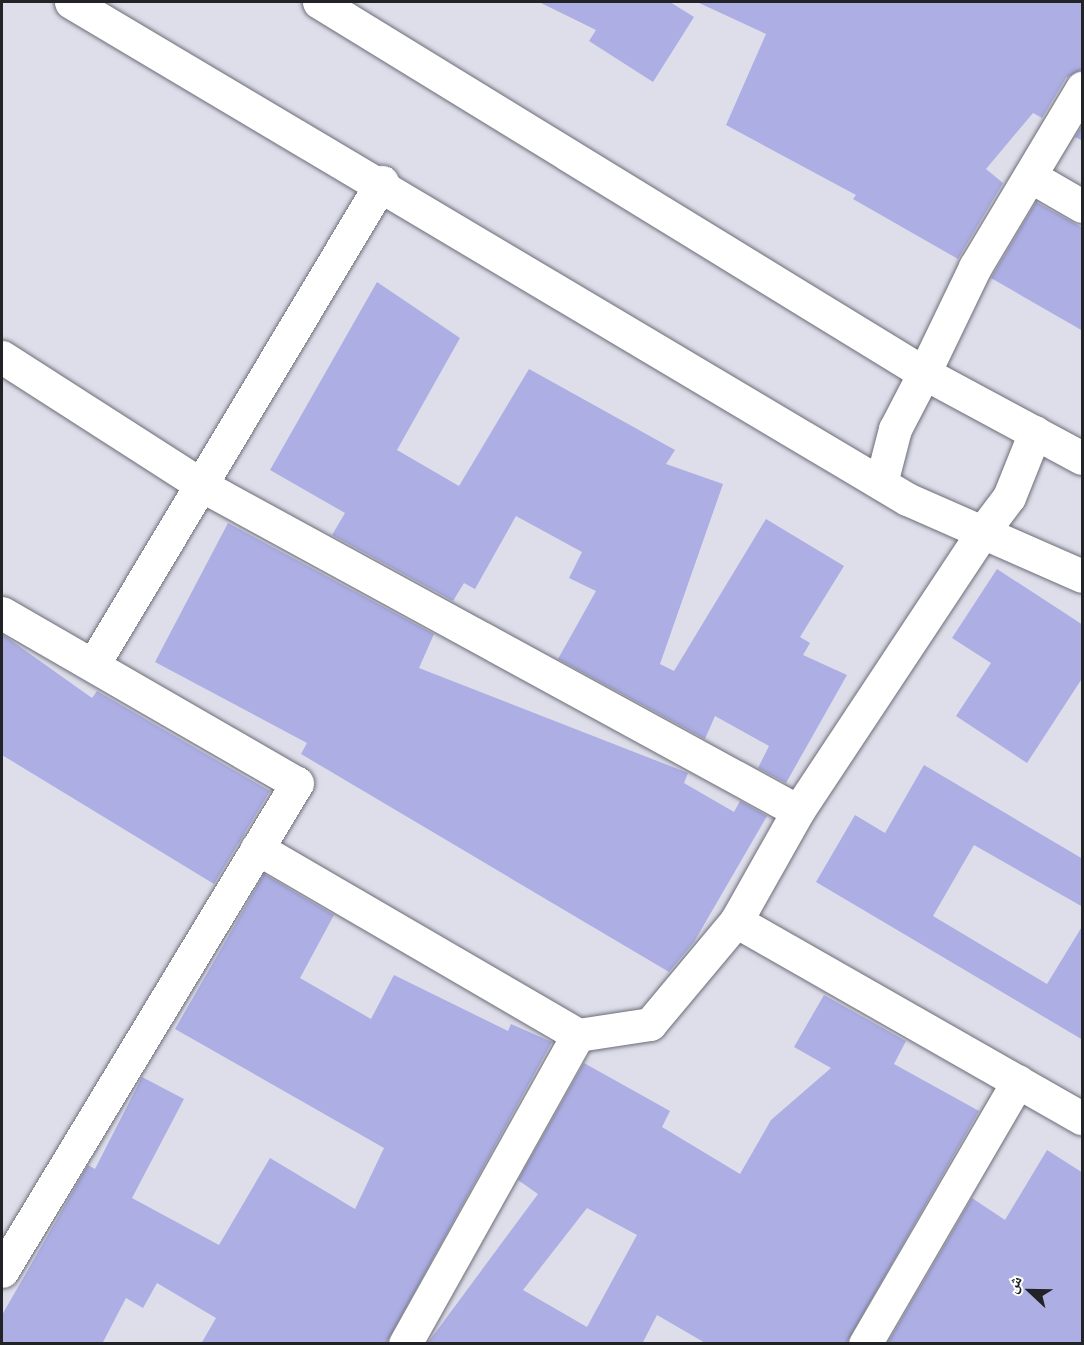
<!DOCTYPE html>
<meta charset="utf-8">
<style>
body{margin:0}
#map{position:relative;width:1084px;height:1345px;overflow:hidden;background:#dddeea;font-family:"Noto Sans","Noto Naskh Arabic",sans-serif}
div>[style]{position:absolute}
[style*='--x']{left:calc(var(--x)*1px);top:calc(var(--y)*1px);width:calc(var(--w)*1px);rotate:calc(var(--a)*1deg)}
.building>*{inset:0;background:#adaee4}
.roads{filter:drop-shadow(0 0 2px #6c6d77) drop-shadow(0 0 2px #6c6d77)}
.street>*{height:33px;margin:-16.5px;padding:0 16.5px;transform-origin:16.5px;border-radius:16.5px;background:#fff}
.secondary>*{height:33px;margin:-16.5px;padding:0 16.5px;transform-origin:16.5px;border-radius:16.5px;background:#fff}
span{translate:-50% -50%;white-space:nowrap;text-align:center;line-height:1.15;-webkit-text-stroke:5px #fff;paint-order:stroke}
.frame{position:absolute;inset:0;border:3px solid #222327;pointer-events:none}
.north{position:absolute;left:1000px;top:1261px;width:60px;height:60px;-webkit-text-stroke:4px #fff;paint-order:stroke;rotate:292deg;font-size:16px;font-weight:700;line-height:24px;text-align:center;color:#222327}
.north::after{content:'';display:block;margin:auto;width:21px;height:27px;background:#222327;clip-path:polygon(50% 0,100% 100%,50% 72%,0 100%)}
</style>
<div id="map">
<div class="building">
<i style="clip-path:polygon(539px 2px,670px 2px,694px 17px,653px 82px,589px 41px,596px 30px)"></i>
<i style="clip-path:polygon(697px 2px,1083px 2px,1083px 69px,1066px 78px,1042px 118px,1033px 113px,986px 169px,1003px 183px,958px 259px,853px 199px,856px 195px,726px 125px,766px 34px)"></i>
<i style="clip-path:polygon(1083px 124px,1083px 141px,1075px 137px)"></i>
<i style="clip-path:polygon(1036px 202px,1083px 228px,1083px 331px,991px 278px)"></i>
<i style="clip-path:polygon(377px 282px,460px 338px,397px 450px,459px 486px,529px 369px,675px 450px,666px 464px,723px 484px,660px 664px,674px 671px,766px 519px,844px 566px,800px 637px,810px 643px,803px 655px,847px 675px,786px 783px,758px 768px,769px 746px,715px 716px,705px 739px,558px 659px,596px 591px,569px 578px,582px 552px,516px 516px,475px 589px,464px 583px,453px 601px,332px 535px,345px 513px,270px 470px)"></i>
<i style="clip-path:polygon(228px 523px,434px 634px,419px 668px,688px 773px,684px 783px,734px 812px,740px 801px,767px 816px,694px 942px,669px 972px,301px 754px,307px 743px,155px 662px)"></i>
<i style="clip-path:polygon(997px 569px,1083px 625px,1083px 677px,1027px 763px,956px 716px,991px 663px,952px 638px)"></i>
<i style="clip-path:polygon(2px 634px,92px 698px,97px 691px,270px 791px,214px 884px,2px 755px)"></i>
<i style="clip-path:polygon(924px 765px,1083px 859px,1083px 907px,974px 845px,933px 916px,1047px 984px,1083px 925px,1083px 1040px,816px 882px,855px 815px,885px 833px)"></i>
<i style="clip-path:polygon(264px 874px,334px 915px,300px 978px,371px 1019px,394px 975px,508px 1031px,511px 1024px,552px 1042px,386px 1344px,201px 1344px,216px 1318px,157px 1283px,143px 1308px,126px 1298px,102px 1344px,2px 1344px,2px 1315px,88px 1165px,95px 1169px,142px 1077px,184px 1099px,132px 1198px,219px 1245px,270px 1158px,355px 1209px,384px 1148px,175px 1029px)"></i>
<i style="clip-path:polygon(evenodd,824px 995px,906px 1041px,894px 1064px,979px 1111px,846px 1344px,707px 1344px,657px 1315px,642px 1344px,427px 1344px,538px 1194px,518px 1180px,584px 1063px,670px 1111px,662px 1127px,740px 1174px,771px 1120px,831px 1068px,794px 1047px,824px 995px,587px 1208px,637px 1235px,587px 1327px,523px 1290px,587px 1208px)"></i>
<i style="clip-path:polygon(1047px 1150px,1083px 1173px,1083px 1344px,887px 1344px,972px 1198px,1005px 1220px)"></i>
</div>
<div class="roads">
<div class="street">
<i style="--x:1030;--y:176;--w:60;--a:30"></i>
<i style="--x:2;--y:357;--w:237;--a:32.7"></i>
<i style="--x:201;--y:485;--w:680;--a:28.64"></i>
<i style="--x:924;--y:373;--w:118;--a:-64.3"></i>
<i style="--x:975;--y:267;--w:209;--a:-59.1"></i>
<i style="--x:2;--y:613;--w:340;--a:30"></i>
<i style="--x:297;--y:783;--w:570;--a:121.15"></i>
<i style="--x:93;--y:665;--w:563;--a:-59.11"></i>
<i style="--x:257;--y:848;--w:371;--a:30.2"></i>
<i style="--x:578;--y:1035;--w:73;--a:-8.7"></i>
<i style="--x:650;--y:1024;--w:134;--a:-50.1"></i>
<i style="--x:736;--y:921;--w:126;--a:-60.6"></i>
<i style="--x:798;--y:811;--w:332;--a:-56.5"></i>
<i style="--x:736;--y:921;--w:398;--a:29.7"></i>
<i style="--x:405;--y:1344;--w:354;--a:-60.8"></i>
<i style="--x:865;--y:1344;--w:304;--a:-59.8"></i>
</div>
<div class="secondary">
<i style="--x:71;--y:2;--w:973;--a:30.73"></i>
<i style="--x:907;--y:499;--w:191;--a:23.7"></i>
<i style="--x:319;--y:2;--w:710;--a:31.52"></i>
<i style="--x:924;--y:373;--w:179;--a:28.3"></i>
<i style="--x:881;--y:483;--w:56;--a:-75.5"></i>
<i style="--x:895;--y:429;--w:63;--a:-62.6"></i>
<i style="--x:981;--y:534;--w:46;--a:-52.9"></i>
<i style="--x:1009;--y:497;--w:70;--a:-68.2"></i>
</div>
</div>
<div class="frame"></div>
<div class="north">ش</div>
</div>
